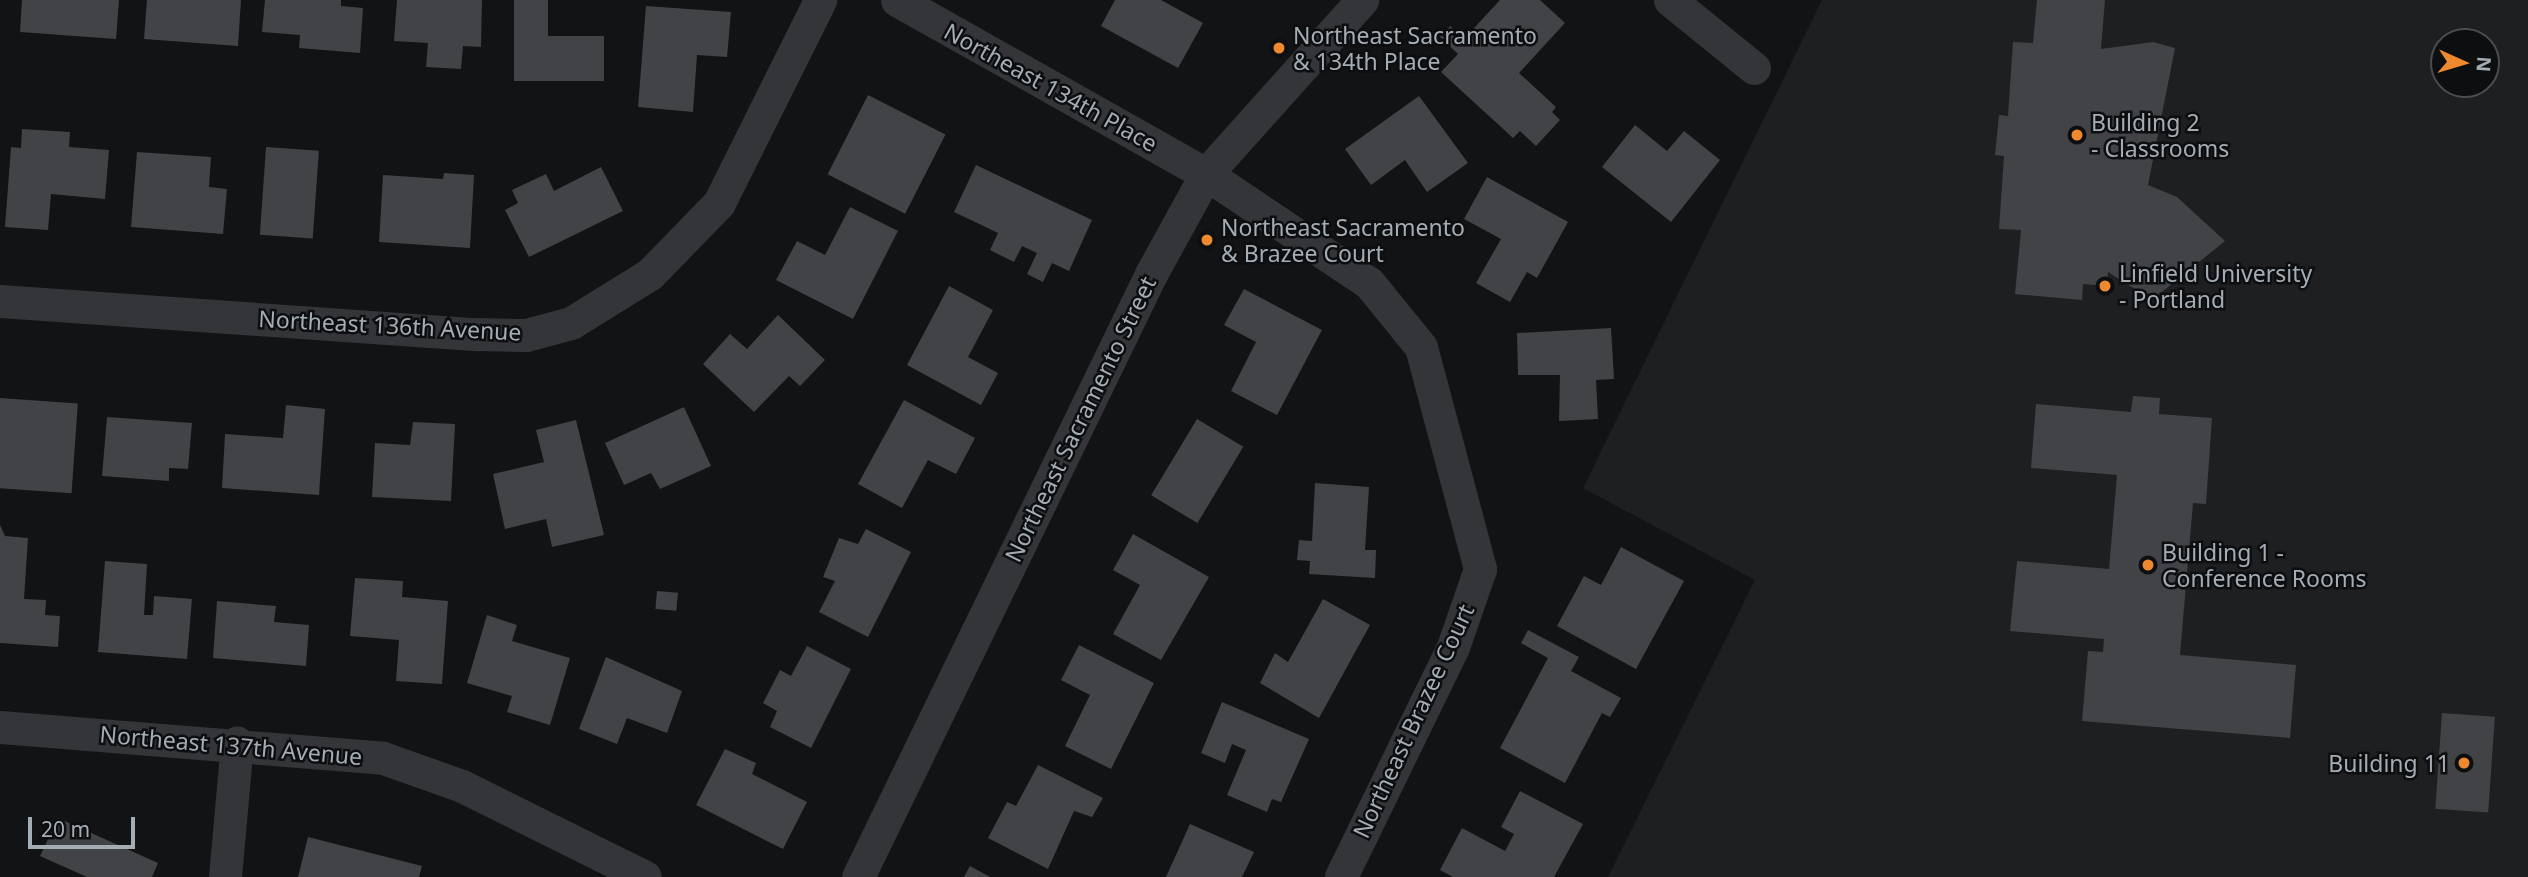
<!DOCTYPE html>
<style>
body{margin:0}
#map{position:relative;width:2528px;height:877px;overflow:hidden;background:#121314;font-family:"Noto Sans",sans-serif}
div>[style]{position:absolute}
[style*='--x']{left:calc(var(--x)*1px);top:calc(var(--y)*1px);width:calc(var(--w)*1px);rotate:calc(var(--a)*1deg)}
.built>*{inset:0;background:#1e1f21}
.building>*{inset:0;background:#414347;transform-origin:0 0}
.minor>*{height:33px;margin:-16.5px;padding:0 16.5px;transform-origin:16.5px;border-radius:16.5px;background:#333539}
.dots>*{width:19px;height:19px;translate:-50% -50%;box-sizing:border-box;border:4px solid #0d0e0f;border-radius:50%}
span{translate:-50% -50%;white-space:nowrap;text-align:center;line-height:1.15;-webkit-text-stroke:5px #0d0e0f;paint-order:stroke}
.poi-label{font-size:23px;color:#a4acb4}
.left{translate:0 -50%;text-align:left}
.right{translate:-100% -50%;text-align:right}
.street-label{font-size:23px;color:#a4acb4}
.north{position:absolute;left:2430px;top:28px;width:70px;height:70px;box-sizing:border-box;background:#0d0e0f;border:2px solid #494d51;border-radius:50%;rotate:94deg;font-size:19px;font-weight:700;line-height:28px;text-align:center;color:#a4acb4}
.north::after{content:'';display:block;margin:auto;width:24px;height:32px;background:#ef892f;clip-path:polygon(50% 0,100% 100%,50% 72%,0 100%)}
.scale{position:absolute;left:28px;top:817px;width:107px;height:32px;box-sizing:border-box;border:4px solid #a4acb4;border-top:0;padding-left:9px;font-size:21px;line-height:24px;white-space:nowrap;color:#a4acb4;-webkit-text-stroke:5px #0d0e0f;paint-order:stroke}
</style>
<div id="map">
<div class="built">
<i style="clip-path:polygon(evenodd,1822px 0,2528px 0,2528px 877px,1608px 877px,1755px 580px,1583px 488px,1822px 0,2444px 42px,2486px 42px,2486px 84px,2444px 84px,2444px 42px)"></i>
</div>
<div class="building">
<i style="clip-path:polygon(22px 0,119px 0,116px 39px,20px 32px)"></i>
<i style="clip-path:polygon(147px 0,241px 0,238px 46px,144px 39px)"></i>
<i style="clip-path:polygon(265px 0,341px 0,341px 6px,363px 8px,360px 53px,299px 48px,300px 35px,262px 32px)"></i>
<i style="clip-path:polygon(397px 0,482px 0,481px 47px,463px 46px,461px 69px,426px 67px,428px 43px,394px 41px)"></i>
<i style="clip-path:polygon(514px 0,548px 0,548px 36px,604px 36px,604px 81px,514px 81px)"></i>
<i style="clip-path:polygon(1115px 0,1161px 0,1203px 23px,1178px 68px,1101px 26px)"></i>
<i style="clip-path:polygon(1500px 0,1540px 0,1565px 23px,1519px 73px,1556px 107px,1552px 112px,1560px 120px,1536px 146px,1520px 131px,1513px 138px,1441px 72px,1458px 54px,1440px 37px,1450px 26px,1464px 39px)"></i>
<i style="clip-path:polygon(2037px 0,2105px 0,2101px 49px,2153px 42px,2175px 48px,2148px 185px,2177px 197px,2225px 241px,2152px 300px,2108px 272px,2107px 286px,2083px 284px,2082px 300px,2015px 294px,2021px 230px,1999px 229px,2004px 156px,1995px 155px,1999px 115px,2008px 116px,2013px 42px,2033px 43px)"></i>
<i style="clip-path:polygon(646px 6px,731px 12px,727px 57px,697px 55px,693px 112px,638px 107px)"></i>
<i style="left:868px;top:95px;width:87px;height:89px;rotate:27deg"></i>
<i style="clip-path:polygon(1419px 96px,1468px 163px,1427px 192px,1405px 160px,1371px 185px,1345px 149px)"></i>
<i style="clip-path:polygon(1635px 125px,1667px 151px,1684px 131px,1720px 160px,1671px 222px,1602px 167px)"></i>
<i style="clip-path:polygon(22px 129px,70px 132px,69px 147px,109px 150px,105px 199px,51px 194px,48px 230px,5px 227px,11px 147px,21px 148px)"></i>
<i style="left:266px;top:147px;width:53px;height:88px;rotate:4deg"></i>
<i style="clip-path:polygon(137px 152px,211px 157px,209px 187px,227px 189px,223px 234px,131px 227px)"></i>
<i style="clip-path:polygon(976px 165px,1092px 220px,1069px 271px,1052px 263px,1043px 282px,1027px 274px,1037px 253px,1022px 246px,1014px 262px,990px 250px,998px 233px,954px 212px)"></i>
<i style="clip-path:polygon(601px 167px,623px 211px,529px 257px,505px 210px,518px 203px,512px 190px,546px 174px,554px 191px)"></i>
<i style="clip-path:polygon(444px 173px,474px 175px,470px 248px,379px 242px,383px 175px,443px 179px)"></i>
<i style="clip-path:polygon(1487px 177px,1568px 222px,1537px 278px,1527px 272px,1510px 302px,1476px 283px,1501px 239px,1464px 219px)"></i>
<i style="clip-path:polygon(850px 207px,898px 231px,853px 319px,776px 280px,797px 241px,825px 255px)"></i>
<i style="clip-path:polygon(949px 286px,993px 310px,968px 357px,998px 373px,981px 405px,907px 365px)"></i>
<i style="clip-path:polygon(1244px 289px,1322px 330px,1277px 415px,1231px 391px,1256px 342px,1224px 325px)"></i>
<i style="clip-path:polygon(778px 315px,825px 360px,800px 386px,789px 376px,754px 412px,703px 364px,730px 334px,747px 349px)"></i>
<i style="clip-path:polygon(1611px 328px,1614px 379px,1596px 380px,1598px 419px,1559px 421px,1560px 375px,1518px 375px,1517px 333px)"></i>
<i style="clip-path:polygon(2133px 396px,2160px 398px,2159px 414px,2212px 418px,2206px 504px,2193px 503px,2180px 655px,2296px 665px,2290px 738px,2082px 721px,2088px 651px,2103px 652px,2104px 639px,2010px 631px,2017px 561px,2109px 569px,2117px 475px,2031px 468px,2036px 404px,2131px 412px)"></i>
<i style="left:0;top:398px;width:78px;height:90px;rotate:4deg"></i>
<i style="clip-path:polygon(904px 400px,975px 438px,956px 474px,928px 460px,902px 508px,858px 484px)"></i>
<i style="clip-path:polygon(286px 405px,325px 409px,319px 495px,222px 488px,225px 434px,283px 438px)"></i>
<i style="clip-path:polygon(684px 407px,711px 466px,660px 489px,651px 473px,624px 485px,605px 443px)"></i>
<i style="clip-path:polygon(107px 417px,192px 423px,188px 469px,169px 468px,169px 481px,102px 476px)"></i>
<i style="left:1197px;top:419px;width:54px;height:89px;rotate:31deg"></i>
<i style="clip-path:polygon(576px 420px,604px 535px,552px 547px,546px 519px,505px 529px,493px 474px,544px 462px,536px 430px)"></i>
<i style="clip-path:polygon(413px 422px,455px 424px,451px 501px,372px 497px,375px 443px,410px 445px)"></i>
<i style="clip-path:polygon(1315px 483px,1369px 487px,1365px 550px,1376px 550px,1375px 578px,1309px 574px,1310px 561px,1297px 560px,1299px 540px,1312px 541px)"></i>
<i style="clip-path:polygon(0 525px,5px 536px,28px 538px,24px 599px,46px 600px,45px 615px,60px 616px,58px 647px,0 643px)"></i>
<i style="clip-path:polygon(866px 529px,911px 552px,868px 637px,819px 612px,835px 581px,823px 577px,839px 538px,858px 544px)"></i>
<i style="clip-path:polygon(1133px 534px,1209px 577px,1161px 660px,1113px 634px,1140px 585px,1113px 570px)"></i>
<i style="clip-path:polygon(1621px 547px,1684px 581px,1636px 669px,1557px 626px,1584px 576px,1601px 585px)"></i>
<i style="clip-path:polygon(105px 561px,147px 564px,144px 615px,153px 615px,154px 596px,192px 599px,187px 659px,98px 652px)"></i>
<i style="clip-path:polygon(355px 578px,403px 581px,402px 597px,448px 601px,442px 684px,396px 681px,399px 640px,350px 636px)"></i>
<i style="left:657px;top:591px;width:21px;height:18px;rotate:5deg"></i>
<i style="clip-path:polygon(1323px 599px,1370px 625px,1319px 718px,1260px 683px,1275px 653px,1288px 662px)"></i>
<i style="clip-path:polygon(217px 601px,276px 606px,274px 622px,309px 625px,306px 666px,213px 658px)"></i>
<i style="clip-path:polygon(487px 615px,517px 625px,512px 641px,570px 658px,550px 725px,507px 712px,512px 696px,467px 683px)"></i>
<i style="clip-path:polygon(1528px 630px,1579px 657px,1571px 671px,1621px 698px,1610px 717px,1602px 713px,1565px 783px,1500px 748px,1548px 658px,1521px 643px)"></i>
<i style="clip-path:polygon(1079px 645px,1154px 683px,1111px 769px,1065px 746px,1090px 695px,1061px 680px)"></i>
<i style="clip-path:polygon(807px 646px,851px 669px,811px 748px,770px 727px,777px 711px,763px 703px,780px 670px,791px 676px)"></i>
<i style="clip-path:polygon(606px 657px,682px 691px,667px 733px,627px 718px,617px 744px,579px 729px)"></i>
<i style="clip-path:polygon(1222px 702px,1309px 739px,1281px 802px,1272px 799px,1267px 812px,1227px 795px,1246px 750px,1232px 744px,1225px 763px,1201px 753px)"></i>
<i style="left:2442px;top:713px;width:53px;height:96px;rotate:4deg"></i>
<i style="clip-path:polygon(725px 749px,756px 763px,752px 774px,807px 802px,783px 849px,696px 805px)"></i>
<i style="clip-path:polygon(1038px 765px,1103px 798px,1092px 817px,1074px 811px,1048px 869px,988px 838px,1007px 802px,1016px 806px)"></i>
<i style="clip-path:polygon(1520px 791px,1583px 824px,1554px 877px,1453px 877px,1440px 870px,1462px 828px,1505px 851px,1514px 834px,1501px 827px)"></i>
<i style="clip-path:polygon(58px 818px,158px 863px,152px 877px,87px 877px,40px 856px)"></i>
<i style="clip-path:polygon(1190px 824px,1254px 852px,1242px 877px,1166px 877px)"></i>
<i style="clip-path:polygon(308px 837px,422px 866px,419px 877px,298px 877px)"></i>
<i style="clip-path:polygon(970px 866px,990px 877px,964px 877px)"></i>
</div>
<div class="minor">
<i style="--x:897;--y:0;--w:355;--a:29.4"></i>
<i style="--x:1206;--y:174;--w:196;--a:33.8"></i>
<i style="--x:1369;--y:283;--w:82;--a:50.9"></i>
<i style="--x:1421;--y:347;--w:230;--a:75.1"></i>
<i style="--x:1480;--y:569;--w:83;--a:109.1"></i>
<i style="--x:1453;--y:647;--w:256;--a:116"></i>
<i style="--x:1670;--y:0;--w:108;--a:39"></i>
<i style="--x:0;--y:301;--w:478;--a:4"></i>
<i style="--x:477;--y:334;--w:49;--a:1.2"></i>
<i style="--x:526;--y:335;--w:47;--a:-14.9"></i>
<i style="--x:571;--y:323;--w:93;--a:-31.8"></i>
<i style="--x:650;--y:274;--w:99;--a:-45.8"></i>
<i style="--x:719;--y:203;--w:227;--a:-63.5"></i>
<i style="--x:0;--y:727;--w:384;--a:4.6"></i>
<i style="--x:383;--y:758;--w:84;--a:19.5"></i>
<i style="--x:462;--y:786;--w:204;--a:26.4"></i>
<i style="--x:225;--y:877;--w:135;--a:-84.9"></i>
<i style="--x:858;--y:877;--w:670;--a:-64.08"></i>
<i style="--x:1151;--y:274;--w:114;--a:-61.2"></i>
<i style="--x:1206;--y:174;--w:234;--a:-48.1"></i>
</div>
<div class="dots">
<i style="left:1279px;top:48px;background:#ef892f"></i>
<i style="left:2077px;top:135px;background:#ef892f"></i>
<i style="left:1207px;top:240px;background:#ef892f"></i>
<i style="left:2105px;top:286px;background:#ef892f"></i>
<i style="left:2148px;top:565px;background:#ef892f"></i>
<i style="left:2464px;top:763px;background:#ef892f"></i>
</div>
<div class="poi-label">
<span class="left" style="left:1293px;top:48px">Northeast Sacramento<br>&amp; 134th Place</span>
<span class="left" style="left:2091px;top:135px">Building 2<br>- Classrooms</span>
<span class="left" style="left:1221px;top:240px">Northeast Sacramento<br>&amp; Brazee Court</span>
<span class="left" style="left:2119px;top:286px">Linfield University<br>- Portland</span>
<span class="left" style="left:2162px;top:565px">Building 1 -<br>Conference Rooms</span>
<span class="right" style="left:2450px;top:763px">Building 11</span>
</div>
<div class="street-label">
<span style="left:1051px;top:87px;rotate:29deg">Northeast 134th Place</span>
<span style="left:390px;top:325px;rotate:3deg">Northeast 136th Avenue</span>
<span style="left:1080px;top:419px;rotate:-64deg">Northeast Sacramento Street</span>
<span style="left:1413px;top:721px;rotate:-65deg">Northeast Brazee Court</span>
<span style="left:231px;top:745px;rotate:5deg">Northeast 137th Avenue</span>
</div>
<div class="north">N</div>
<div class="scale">20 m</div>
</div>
